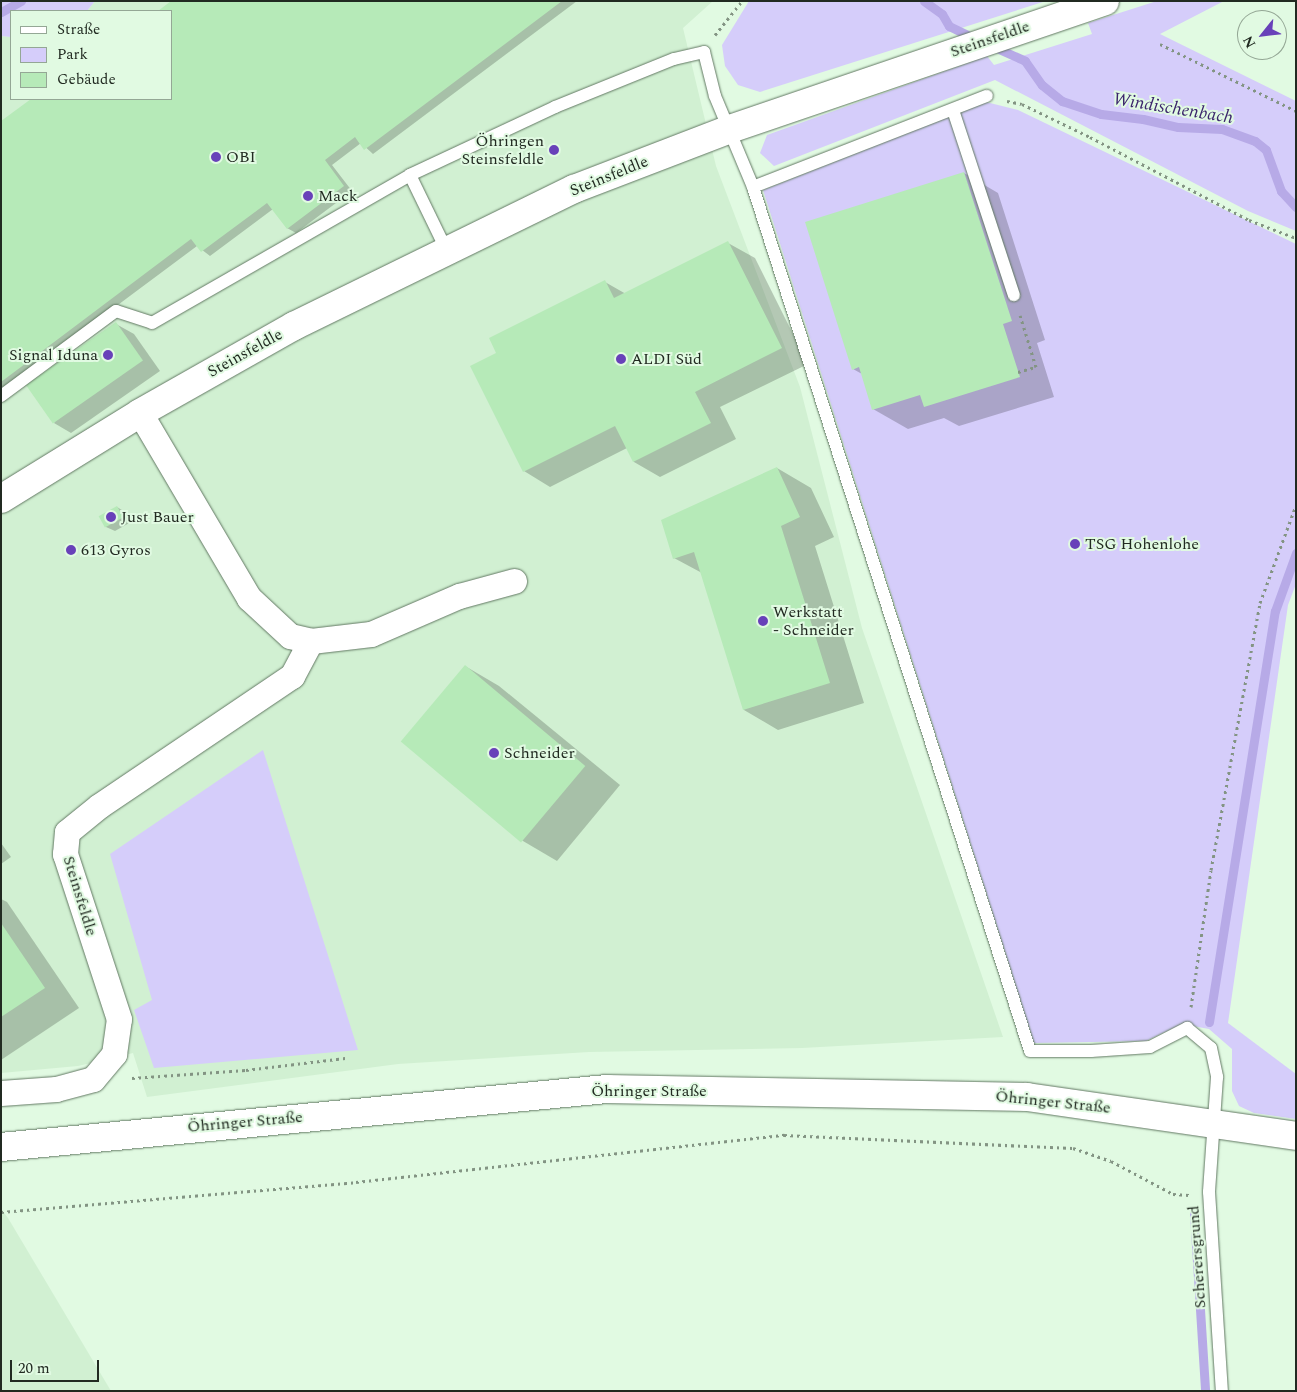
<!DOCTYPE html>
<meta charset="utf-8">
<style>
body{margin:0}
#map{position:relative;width:1297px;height:1392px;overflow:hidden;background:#e1fae2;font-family:Spectral,serif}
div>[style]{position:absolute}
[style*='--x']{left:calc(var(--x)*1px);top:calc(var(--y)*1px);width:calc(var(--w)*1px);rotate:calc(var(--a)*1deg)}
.built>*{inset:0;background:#d1f0d2}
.green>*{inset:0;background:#d5cdfa}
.shadow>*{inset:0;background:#0003}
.stream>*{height:9px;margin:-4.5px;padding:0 4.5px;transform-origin:4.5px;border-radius:4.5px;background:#b7aae7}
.building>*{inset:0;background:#b6eab8;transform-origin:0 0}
.path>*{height:3px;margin-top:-1.5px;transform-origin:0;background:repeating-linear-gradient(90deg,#839483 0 2.5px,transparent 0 6.5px)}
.roads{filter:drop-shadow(0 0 1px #627863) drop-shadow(0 0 1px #627863)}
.service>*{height:12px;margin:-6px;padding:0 6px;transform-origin:6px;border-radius:6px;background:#fff}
.minor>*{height:25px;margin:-12.5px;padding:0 12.5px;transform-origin:12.5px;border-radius:12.5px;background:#fff}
.tertiary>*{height:28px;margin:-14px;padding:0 14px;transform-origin:14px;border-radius:14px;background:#fff}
.secondary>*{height:28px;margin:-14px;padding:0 14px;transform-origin:14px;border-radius:14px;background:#fff}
.dots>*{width:14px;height:14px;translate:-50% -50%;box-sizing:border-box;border:2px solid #e1fae2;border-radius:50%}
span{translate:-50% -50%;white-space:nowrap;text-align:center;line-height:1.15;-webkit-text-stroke:4px #e1fae2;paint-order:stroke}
.street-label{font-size:16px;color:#212a21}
.poi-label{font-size:16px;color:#212a21}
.right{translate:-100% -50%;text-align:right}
.left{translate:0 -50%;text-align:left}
.water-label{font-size:18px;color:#3b256c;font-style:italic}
.frame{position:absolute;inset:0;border:2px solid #212a21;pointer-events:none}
.legend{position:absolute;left:10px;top:10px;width:162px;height:90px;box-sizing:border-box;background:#e1fae2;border:1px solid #94a795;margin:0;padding:6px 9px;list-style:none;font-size:15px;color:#212a21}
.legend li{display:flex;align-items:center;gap:10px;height:25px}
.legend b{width:25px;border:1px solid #94a795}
.north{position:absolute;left:1237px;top:10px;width:50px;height:50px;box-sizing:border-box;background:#e1fae2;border:1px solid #94a795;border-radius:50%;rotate:241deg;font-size:14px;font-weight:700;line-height:20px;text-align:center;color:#212a21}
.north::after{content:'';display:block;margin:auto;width:18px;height:22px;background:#6841b9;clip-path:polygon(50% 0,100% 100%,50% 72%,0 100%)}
.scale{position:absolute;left:10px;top:1360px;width:89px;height:22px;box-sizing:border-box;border:2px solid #212a21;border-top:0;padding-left:6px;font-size:15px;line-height:18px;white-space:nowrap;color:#212a21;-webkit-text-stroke:4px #e1fae2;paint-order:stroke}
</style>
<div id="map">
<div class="built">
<i style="clip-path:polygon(95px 1px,713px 1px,683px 28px,716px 166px,800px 387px,862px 628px,1003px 1037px,802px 1048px,589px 1052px,398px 1064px,147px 1097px,133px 1053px,78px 1066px,1px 1073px,1px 36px,11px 37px,11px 99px,171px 99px,171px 11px,87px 11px)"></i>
<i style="clip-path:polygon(1px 1209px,8px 1218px,111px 1391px,1px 1391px)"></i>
</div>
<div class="green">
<i style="clip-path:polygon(1px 1px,95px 1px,87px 11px,11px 11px,11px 37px,1px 36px)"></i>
<i style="clip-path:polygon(749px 1px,1046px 1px,760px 92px,738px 85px,725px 66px,722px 45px)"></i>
<i style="clip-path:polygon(1157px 1px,1224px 1px,1160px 34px,1296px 101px,1296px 231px,1248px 211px,995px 80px,774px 166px,760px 153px,767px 135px,987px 56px,994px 65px,1092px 34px,1088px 23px)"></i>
<i style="clip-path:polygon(986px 102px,1018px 110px,1296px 244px,1296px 584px,1288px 605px,1228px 1023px,1296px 1074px,1296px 1119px,1254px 1113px,1239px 1106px,1232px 1091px,1232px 1049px,1209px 1029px,1182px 1024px,1146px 1041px,1034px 1043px,763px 190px)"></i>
<i style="clip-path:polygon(263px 750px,358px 1050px,154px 1068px,134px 1010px,152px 1000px,110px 854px)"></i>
</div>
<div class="shadow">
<i style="clip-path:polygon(174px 1px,577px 1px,373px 154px,361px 143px,332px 165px,352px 191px,296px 233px,287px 228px,273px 209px,210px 256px,197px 246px,1px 392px,1px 122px,33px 99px,171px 99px,171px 11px,160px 11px)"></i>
<i style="clip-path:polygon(964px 173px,998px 193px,1045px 340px,1037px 343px,1054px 397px,959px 426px,944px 418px,908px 429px,873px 409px,862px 374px,853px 369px)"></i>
<i style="clip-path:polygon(728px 243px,755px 258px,808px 364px,720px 407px,736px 439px,660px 477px,634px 462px,627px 448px,550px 487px,524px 471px,498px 353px,605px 282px,626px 294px)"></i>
<i style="clip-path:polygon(116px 324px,134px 334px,160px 371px,71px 433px,54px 423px)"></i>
<i style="clip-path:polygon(777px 468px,811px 488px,834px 537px,815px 546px,864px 703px,778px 730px,744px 710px,702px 573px,674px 558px)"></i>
<i style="clip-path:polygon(117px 507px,125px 512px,131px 522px,115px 531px,106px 527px,101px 516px)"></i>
<i style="clip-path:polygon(465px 666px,499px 686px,620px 785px,557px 861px,523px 841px,403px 742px)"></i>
<i style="clip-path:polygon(1px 843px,11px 857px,1px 864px)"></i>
<i style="clip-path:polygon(1px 899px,7px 902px,79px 1008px,1px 1060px)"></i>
</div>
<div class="stream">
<i style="--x:924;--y:1;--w:22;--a:36"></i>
<i style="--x:942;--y:14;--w:14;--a:60"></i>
<i style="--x:949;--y:26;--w:30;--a:26"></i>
<i style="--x:1;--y:12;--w:23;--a:-29"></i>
<i style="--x:992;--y:46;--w:36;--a:24"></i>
<i style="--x:1025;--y:61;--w:29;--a:55"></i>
<i style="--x:1042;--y:85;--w:26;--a:39"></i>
<i style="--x:1062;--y:101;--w:41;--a:18.4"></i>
<i style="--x:1101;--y:114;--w:42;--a:6.8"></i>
<i style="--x:1143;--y:119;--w:36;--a:13"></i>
<i style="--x:1178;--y:127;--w:44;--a:2.6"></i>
<i style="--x:1222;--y:129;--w:35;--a:20"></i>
<i style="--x:1255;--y:141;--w:14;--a:39"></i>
<i style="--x:1266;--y:150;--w:44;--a:69.9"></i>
<i style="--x:1281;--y:191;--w:22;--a:47"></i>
<i style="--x:1209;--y:1022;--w:416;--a:-80.9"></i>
<i style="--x:1275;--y:611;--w:62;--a:-70.1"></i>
<i style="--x:1194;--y:1214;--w:177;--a:86.4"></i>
</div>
<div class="building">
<i style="clip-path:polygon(171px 1px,562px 1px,364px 150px,355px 137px,325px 160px,344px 186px,287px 229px,267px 203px,201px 252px,191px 239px,1px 382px,1px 121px,31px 99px,171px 99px,171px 11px,158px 11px)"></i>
<i style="clip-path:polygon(964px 172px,1012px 321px,1003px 324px,1020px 377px,924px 407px,920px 395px,872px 410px,859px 367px,852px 370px,805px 222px)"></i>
<i style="clip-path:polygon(728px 241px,782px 348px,695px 392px,711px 423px,633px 462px,615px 426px,523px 472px,470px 366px,496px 353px,489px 338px,605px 280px,614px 298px)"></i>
<i style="left:116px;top:322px;width:47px;height:110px;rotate:55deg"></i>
<i style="clip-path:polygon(777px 467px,800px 517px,781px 526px,830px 683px,743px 710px,694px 552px,673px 559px,661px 520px)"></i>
<i style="left:117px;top:506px;width:13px;height:21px;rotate:61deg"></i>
<i style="left:465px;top:665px;width:157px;height:100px;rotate:40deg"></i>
<i style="clip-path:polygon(1px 923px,45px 988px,1px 1017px)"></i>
</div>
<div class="path">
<i style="--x:715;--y:35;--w:43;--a:-51.5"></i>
<i style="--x:1160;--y:44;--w:152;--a:26.2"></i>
<i style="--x:1007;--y:101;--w:15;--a:11"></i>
<i style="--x:1022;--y:104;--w:76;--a:25.9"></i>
<i style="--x:1090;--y:137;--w:179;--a:27.6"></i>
<i style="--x:1249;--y:220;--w:50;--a:21"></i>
<i style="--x:1018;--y:372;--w:19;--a:-16"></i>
<i style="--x:1036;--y:367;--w:54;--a:-107.1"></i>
<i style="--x:1191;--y:1007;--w:138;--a:-81.7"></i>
<i style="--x:1211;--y:870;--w:271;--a:-79.6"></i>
<i style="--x:1260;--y:603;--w:104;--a:-69.8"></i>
<i style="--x:132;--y:1078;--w:114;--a:-4"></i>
<i style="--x:246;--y:1070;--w:100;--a:-6.9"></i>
<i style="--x:1;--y:1212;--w:356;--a:-4.8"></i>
<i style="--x:356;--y:1182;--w:431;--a:-6.3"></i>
<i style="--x:784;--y:1135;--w:289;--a:2.6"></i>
<i style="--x:1073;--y:1148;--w:40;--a:18.9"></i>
<i style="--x:1111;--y:1161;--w:70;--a:28"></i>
<i style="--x:1173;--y:1194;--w:16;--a:4"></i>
</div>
<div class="roads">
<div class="service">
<i style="--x:953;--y:110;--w:195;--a:71.8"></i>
<i style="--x:410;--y:175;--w:82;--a:64.1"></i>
<i style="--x:753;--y:187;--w:251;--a:-21.3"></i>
<i style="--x:1;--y:396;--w:143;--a:-36.5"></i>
<i style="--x:116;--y:311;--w:38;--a:18"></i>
<i style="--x:152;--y:323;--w:297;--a:-29.8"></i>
<i style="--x:410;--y:175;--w:160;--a:-25.1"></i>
<i style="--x:555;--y:107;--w:128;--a:-22"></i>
<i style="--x:674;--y:59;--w:31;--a:-13"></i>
<i style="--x:704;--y:52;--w:45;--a:76"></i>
<i style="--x:715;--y:96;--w:99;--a:67.3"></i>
<i style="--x:753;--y:187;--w:907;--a:72.22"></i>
<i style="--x:1030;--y:1051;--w:61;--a:0"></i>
<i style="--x:1091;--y:1051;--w:59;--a:-3.9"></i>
<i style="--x:1150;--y:1047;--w:42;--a:-27.2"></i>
<i style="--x:1187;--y:1028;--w:31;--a:40"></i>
<i style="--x:1211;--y:1048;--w:30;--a:78"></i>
<i style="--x:1217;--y:1077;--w:115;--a:94"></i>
<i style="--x:1209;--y:1192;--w:199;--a:86.3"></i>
</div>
<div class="minor">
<i style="--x:140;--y:413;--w:215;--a:59.5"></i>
<i style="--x:249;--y:598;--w:56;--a:42.8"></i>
<i style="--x:290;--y:636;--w:22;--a:13"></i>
<i style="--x:311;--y:641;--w:60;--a:-6.7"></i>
<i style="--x:371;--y:634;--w:96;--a:-23.4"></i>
<i style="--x:459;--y:596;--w:57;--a:-15.3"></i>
<i style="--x:1;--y:1093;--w:55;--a:-4.2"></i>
<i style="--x:56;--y:1089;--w:38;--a:-15"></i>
<i style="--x:93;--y:1079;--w:33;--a:-50"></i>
<i style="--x:114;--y:1054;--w:35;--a:-82"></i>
<i style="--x:119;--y:1019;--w:174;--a:-108.1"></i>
<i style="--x:65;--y:854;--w:22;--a:-85"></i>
<i style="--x:67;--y:832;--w:41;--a:-39.1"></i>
<i style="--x:99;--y:806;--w:233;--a:-34"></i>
<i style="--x:292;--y:676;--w:40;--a:-62"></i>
</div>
<div class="tertiary">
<i style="--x:1;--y:499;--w:163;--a:-31.7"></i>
<i style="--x:140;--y:413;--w:177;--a:-29.5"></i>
<i style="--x:294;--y:326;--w:312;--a:-26.1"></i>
<i style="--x:574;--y:189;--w:167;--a:-21"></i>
<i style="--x:730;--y:129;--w:396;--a:-18.8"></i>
</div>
<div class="secondary">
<i style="--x:1;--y:1147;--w:609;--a:-5.47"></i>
<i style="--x:607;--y:1089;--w:420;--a:1.1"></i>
<i style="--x:1027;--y:1097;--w:272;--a:8.2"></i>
</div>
</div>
<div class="dots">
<i style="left:554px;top:150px;background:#6841b9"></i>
<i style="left:216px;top:157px;background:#6841b9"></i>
<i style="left:308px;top:196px;background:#6841b9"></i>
<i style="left:108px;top:355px;background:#6841b9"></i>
<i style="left:621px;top:359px;background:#6841b9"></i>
<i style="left:111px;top:517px;background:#6841b9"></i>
<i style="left:1075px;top:544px;background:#6841b9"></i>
<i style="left:71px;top:550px;background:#6841b9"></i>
<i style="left:763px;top:621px;background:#6841b9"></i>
<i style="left:494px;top:753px;background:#6841b9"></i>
</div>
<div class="street-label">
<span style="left:990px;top:39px;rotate:-19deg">Steinsfeldle</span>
<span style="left:609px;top:176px;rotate:-22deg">Steinsfeldle</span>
<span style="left:245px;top:353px;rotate:-29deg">Steinsfeldle</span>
<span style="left:80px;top:896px;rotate:73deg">Steinsfeldle</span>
<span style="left:649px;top:1091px">Öhringer Straße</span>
<span style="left:1053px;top:1102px;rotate:6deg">Öhringer Straße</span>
<span style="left:245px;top:1122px;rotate:-5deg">Öhringer Straße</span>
<span style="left:1197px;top:1257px;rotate:-94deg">Scherersgrund</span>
</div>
<div class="poi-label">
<span class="right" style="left:544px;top:150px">Öhringen<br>Steinsfeldle</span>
<span class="left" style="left:226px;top:157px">OBI</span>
<span class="left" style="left:318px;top:196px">Mack</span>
<span class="right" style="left:98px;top:355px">Signal Iduna</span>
<span class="left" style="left:631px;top:359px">ALDI Süd</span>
<span class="left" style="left:121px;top:517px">Just Bauer</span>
<span class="left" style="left:1085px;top:544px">TSG Hohenlohe</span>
<span class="left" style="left:81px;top:550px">613 Gyros</span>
<span class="left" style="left:773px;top:621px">Werkstatt<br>- Schneider</span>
<span class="left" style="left:504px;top:753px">Schneider</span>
</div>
<div class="water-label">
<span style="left:1173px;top:109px;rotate:9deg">Windischenbach</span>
</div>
<div class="frame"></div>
<ul class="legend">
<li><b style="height:6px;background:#fff"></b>Straße</li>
<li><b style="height:14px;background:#d5cdfa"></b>Park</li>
<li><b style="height:14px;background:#b6eab8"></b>Gebäude</li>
</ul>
<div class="north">N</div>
<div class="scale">20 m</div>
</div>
